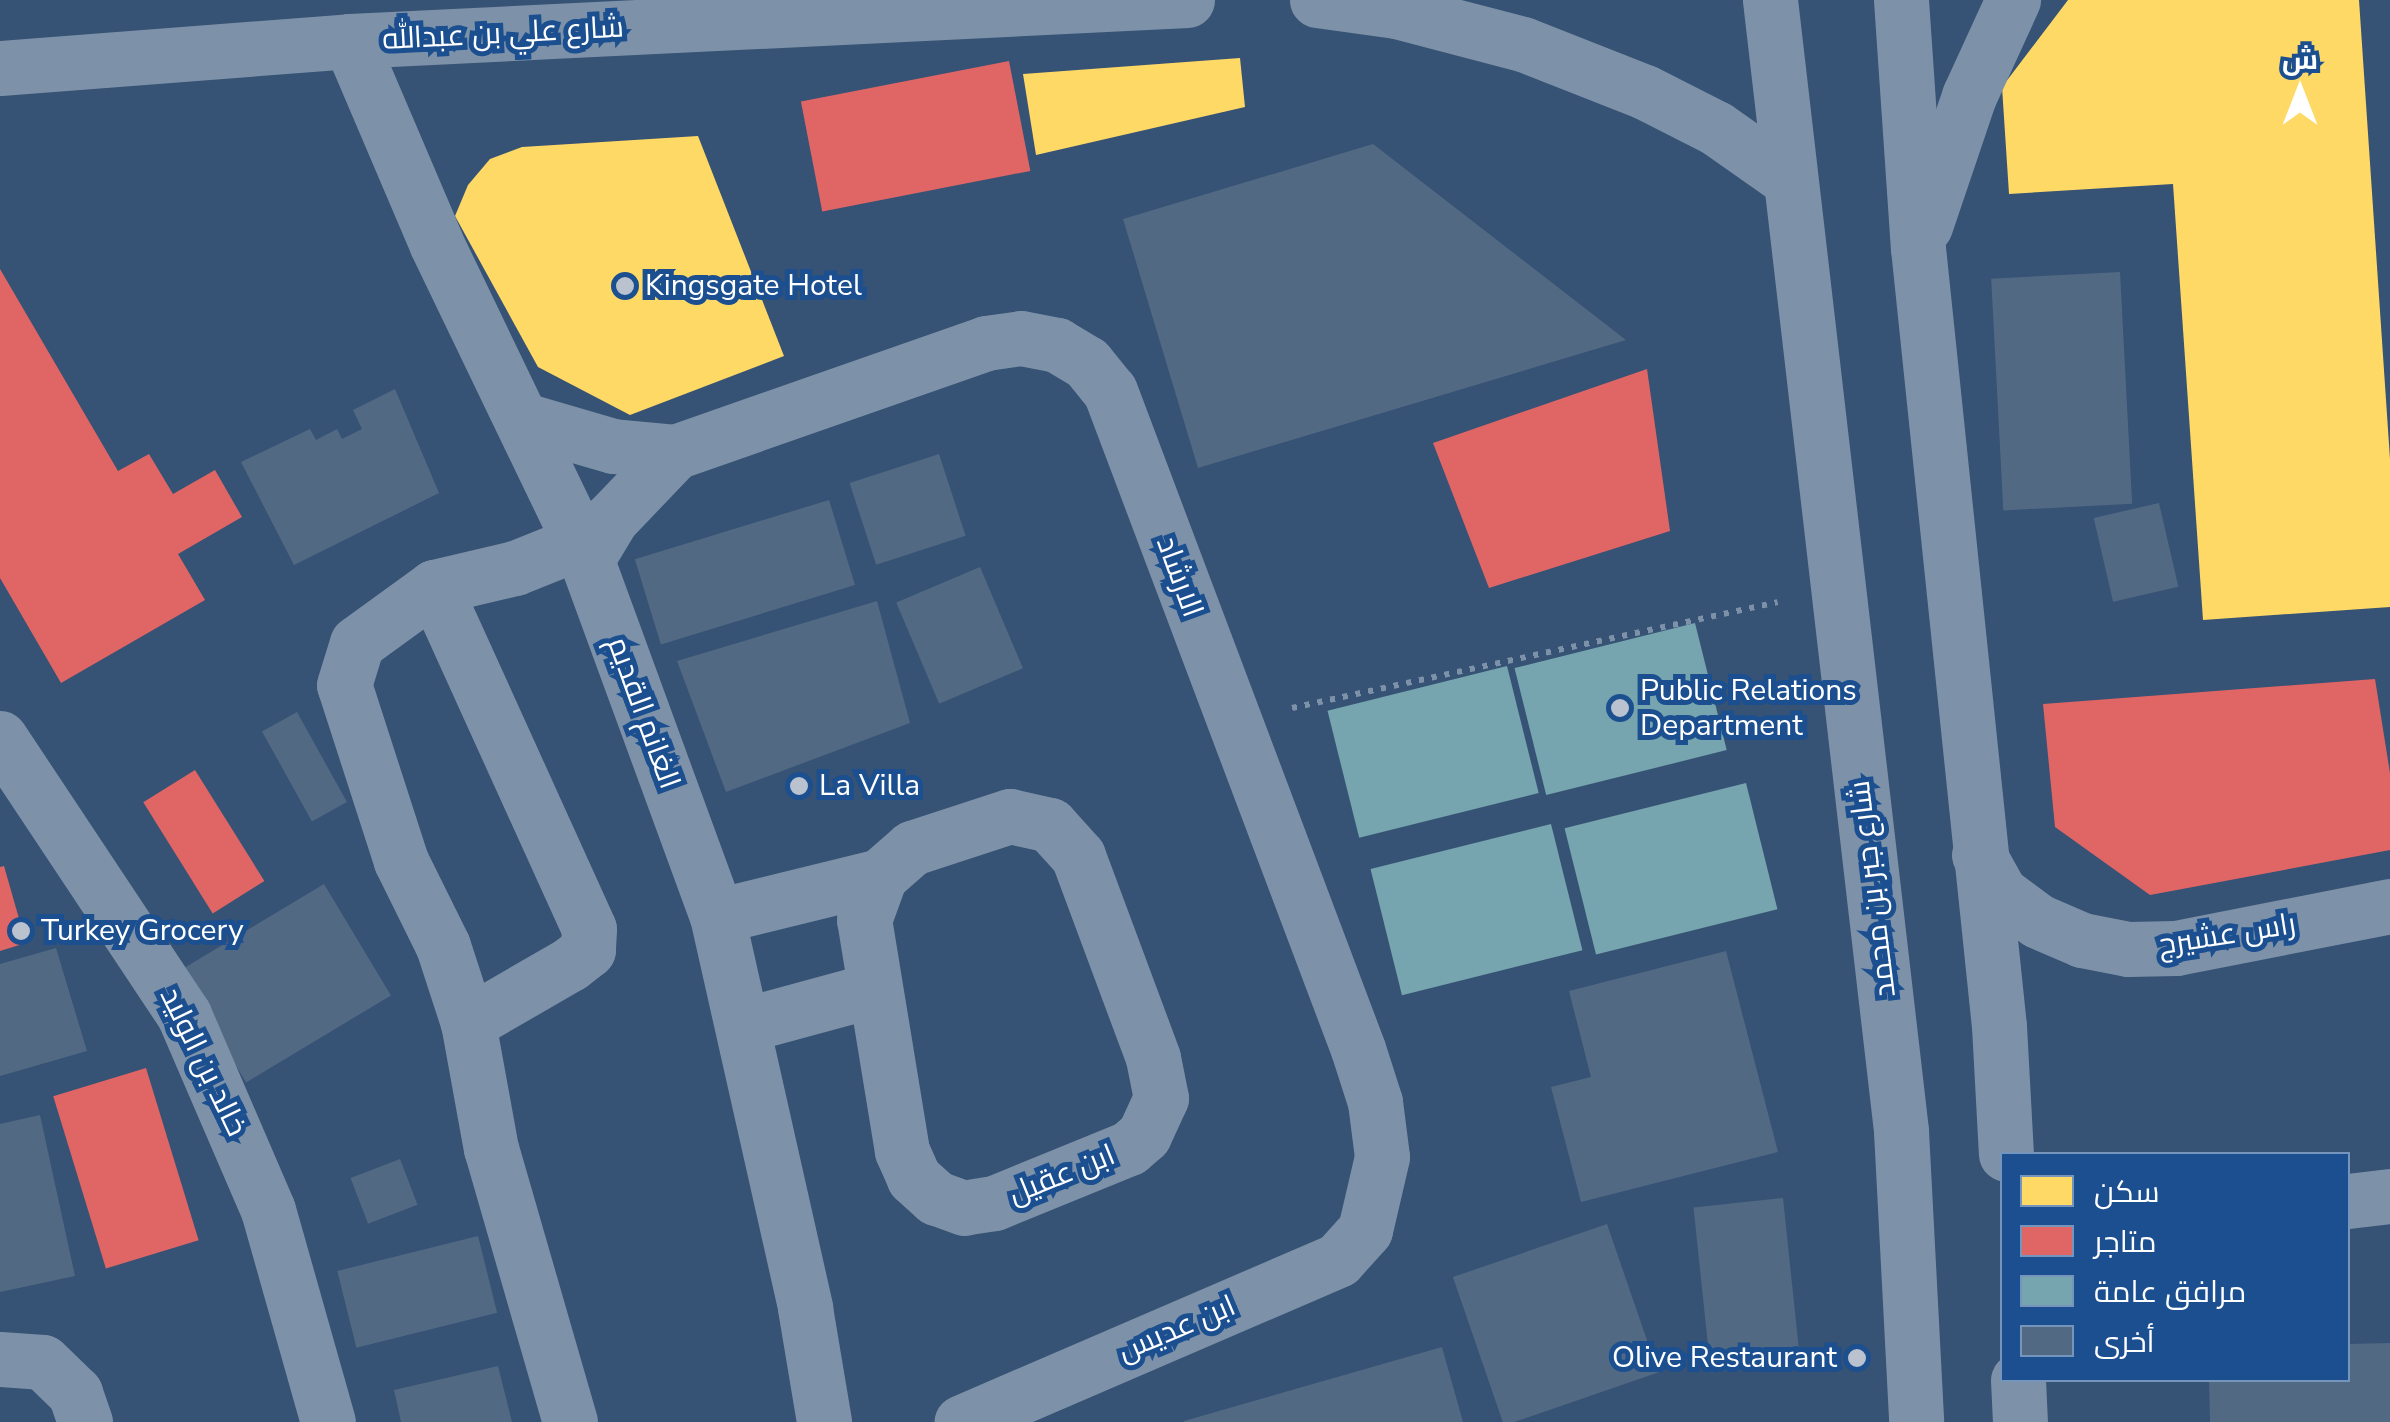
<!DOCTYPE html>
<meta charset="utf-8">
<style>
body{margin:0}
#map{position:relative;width:2390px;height:1422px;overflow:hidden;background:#365274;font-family:"Nunito Sans",Cairo,sans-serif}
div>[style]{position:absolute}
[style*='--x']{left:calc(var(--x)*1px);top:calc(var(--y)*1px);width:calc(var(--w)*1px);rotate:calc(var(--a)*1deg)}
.homes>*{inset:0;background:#ffd966}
.shops>*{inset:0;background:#e06666;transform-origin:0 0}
.public>*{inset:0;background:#76a5af;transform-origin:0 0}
.building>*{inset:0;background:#526984;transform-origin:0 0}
.path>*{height:6px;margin-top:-3px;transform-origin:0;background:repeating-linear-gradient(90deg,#7d92a8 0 5px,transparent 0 13px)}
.minor>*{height:55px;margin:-27.5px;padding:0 27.5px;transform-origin:27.5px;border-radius:27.5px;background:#7d92a8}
.dots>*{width:28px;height:28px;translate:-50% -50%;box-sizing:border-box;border:5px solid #1b4f8f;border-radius:50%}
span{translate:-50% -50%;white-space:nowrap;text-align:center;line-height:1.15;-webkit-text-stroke:10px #1b4f8f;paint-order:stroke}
.street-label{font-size:30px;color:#fff}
.poi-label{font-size:30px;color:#fff}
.left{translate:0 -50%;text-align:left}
.right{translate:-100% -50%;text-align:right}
.legend{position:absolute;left:2000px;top:1152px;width:350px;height:230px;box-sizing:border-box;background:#1b4f8f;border:2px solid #7695bc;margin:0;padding:12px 18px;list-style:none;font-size:30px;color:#fff}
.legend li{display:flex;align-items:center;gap:20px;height:50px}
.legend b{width:50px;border:2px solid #7695bc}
.north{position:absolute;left:2250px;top:40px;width:100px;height:100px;-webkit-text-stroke:8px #1b4f8f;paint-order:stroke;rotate:0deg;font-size:28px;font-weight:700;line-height:40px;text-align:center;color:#fff}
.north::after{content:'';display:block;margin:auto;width:35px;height:45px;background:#fff;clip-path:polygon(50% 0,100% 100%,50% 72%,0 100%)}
</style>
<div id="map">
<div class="homes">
<i style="clip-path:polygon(2068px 0,2359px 0,2390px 459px,2390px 607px,2203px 620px,2173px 184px,2009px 194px,2002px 87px)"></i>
<i style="clip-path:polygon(1240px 58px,1245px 107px,1036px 155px,1023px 74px)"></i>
<i style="clip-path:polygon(698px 136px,784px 356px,630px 415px,538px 367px,455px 216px,468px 185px,490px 159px,522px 147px)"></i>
</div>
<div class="shops">
<i style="left:1009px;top:61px;width:112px;height:212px;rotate:79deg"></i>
<i style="clip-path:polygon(0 269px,118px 471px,149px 454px,173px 494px,215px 470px,242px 517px,178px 554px,205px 600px,61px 683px,0 578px)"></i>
<i style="clip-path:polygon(1647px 369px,1670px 531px,1489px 588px,1433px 443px)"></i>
<i style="clip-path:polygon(2375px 679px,2390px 773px,2390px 850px,2150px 895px,2055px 827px,2043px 704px)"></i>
<i style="left:195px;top:770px;width:131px;height:61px;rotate:58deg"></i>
<i style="clip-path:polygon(4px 866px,26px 943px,0 951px,0 867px)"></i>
<i style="left:146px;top:1068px;width:180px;height:97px;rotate:73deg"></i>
</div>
<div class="public">
<i style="left:1695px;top:623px;width:131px;height:186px;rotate:76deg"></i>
<i style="left:1507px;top:666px;width:131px;height:185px;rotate:76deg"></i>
<i style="left:1746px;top:783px;width:130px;height:187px;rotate:76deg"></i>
<i style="left:1551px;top:824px;width:130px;height:186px;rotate:76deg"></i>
</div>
<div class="building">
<i style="clip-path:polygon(1373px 144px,1626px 340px,1198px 468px,1123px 219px)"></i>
<i style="left:2120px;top:272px;width:232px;height:129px;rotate:87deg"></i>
<i style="clip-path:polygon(395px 389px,439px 493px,294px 565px,241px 462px,310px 429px,316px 440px,337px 429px,342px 439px,362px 429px,353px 410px)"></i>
<i style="left:939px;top:454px;width:86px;height:94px;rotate:72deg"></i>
<i style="left:829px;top:500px;width:89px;height:203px;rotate:73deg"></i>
<i style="left:2159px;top:503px;width:86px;height:67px;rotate:77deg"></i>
<i style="left:980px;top:567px;width:110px;height:91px;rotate:67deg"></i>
<i style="clip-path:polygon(877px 601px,910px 723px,726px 792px,677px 661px)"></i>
<i style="left:297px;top:712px;width:103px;height:40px;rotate:61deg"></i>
<i style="left:324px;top:884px;width:130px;height:169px;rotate:59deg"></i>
<i style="clip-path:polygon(56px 948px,87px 1051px,0 1076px,0 964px)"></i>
<i style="clip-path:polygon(1726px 951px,1778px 1152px,1581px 1202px,1551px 1087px,1591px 1077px,1569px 991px)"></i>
<i style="clip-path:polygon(40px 1115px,75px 1276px,0 1292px,0 1124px)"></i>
<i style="left:400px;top:1159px;width:49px;height:53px;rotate:69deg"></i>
<i style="left:1783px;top:1198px;width:166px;height:90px;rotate:84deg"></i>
<i style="left:1607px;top:1224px;width:157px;height:163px;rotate:71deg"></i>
<i style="left:478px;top:1236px;width:79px;height:145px;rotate:76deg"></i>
<i style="clip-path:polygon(2390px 1343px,2390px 1422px,2210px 1422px,2209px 1380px,2348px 1380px,2348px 1344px)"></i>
<i style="clip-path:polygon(1442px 1347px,1463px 1422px,1184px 1422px,1184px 1421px)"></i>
<i style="clip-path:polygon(498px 1366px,512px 1422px,401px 1422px,394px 1390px)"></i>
</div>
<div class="path">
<i style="--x:1292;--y:708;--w:497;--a:-12.3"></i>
</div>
<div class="minor">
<i style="--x:1317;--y:0;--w:80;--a:7.9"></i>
<i style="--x:1396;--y:11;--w:131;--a:14.6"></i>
<i style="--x:1523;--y:44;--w:131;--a:21.5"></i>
<i style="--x:1645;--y:92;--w:80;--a:26.9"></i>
<i style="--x:1716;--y:128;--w:90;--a:35.1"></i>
<i style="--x:1770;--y:0;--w:1139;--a:83.39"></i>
<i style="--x:1901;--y:1131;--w:291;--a:87"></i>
<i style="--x:1901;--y:0;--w:249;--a:86.1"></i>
<i style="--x:1918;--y:248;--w:782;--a:84.06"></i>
<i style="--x:1999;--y:1026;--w:128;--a:86.9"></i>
<i style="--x:350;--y:41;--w:220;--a:66.9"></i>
<i style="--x:436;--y:243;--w:332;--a:64.3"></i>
<i style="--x:580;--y:542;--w:398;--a:69.9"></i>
<i style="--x:717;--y:916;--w:402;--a:77.3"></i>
<i style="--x:805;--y:1308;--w:116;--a:80.5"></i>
<i style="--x:0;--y:68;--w:351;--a:-4.4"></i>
<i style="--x:350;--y:41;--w:838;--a:-2.8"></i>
<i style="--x:1925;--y:226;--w:137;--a:-71.3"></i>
<i style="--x:1969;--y:96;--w:106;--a:-65.4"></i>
<i style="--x:527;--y:421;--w:90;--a:16.2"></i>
<i style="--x:613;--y:446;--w:62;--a:5.5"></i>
<i style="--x:675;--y:452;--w:330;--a:-19.3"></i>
<i style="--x:986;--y:343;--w:35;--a:-8"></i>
<i style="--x:1021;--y:338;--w:37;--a:11"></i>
<i style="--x:1057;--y:345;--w:35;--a:31"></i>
<i style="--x:1087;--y:363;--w:36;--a:51"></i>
<i style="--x:1110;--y:391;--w:703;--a:69.35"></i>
<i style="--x:1358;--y:1049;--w:56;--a:72.2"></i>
<i style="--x:1375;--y:1102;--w:55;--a:82.7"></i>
<i style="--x:1382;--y:1157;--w:75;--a:103.1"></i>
<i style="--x:1365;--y:1230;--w:40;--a:132"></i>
<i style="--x:1338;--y:1260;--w:410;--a:156.7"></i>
<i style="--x:587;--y:559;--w:47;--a:-59"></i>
<i style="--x:611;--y:519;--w:93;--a:-46.3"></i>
<i style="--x:434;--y:587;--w:375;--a:65.6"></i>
<i style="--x:589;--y:929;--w:21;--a:93"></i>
<i style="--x:588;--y:950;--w:23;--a:142"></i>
<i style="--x:570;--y:964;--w:118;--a:150"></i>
<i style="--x:0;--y:738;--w:333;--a:56.4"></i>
<i style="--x:184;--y:1015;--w:212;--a:66.7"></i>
<i style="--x:268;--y:1210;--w:220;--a:74.2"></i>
<i style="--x:1010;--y:816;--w:41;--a:12.7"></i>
<i style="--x:1050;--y:825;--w:42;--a:47.9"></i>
<i style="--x:1078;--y:856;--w:215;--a:69.6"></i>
<i style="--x:1153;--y:1058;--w:41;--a:78.7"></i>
<i style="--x:1161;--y:1098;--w:41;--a:114.7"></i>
<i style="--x:1144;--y:1135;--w:20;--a:139"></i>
<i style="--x:1129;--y:1148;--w:146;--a:157.8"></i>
<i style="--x:994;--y:1203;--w:30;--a:171"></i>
<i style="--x:964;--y:1208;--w:30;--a:-160"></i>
<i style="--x:936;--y:1198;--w:30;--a:-138"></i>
<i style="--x:914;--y:1178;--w:30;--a:-114"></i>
<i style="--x:902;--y:1151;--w:234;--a:-99.3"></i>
<i style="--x:864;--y:920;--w:47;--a:-70"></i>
<i style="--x:880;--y:876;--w:43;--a:-41.2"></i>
<i style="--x:912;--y:848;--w:103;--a:-18.1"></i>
<i style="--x:1979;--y:855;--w:43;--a:61.1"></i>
<i style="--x:2000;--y:893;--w:47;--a:36.4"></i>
<i style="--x:2038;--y:921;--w:48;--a:23.4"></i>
<i style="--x:2082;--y:940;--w:47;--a:11.1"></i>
<i style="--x:2128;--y:949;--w:48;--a:-1.2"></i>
<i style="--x:2176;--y:948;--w:218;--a:-11.1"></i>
<i style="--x:717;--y:916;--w:168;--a:-13.8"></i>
<i style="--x:744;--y:1025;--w:134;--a:-15.2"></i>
<i style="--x:2348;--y:1201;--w:42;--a:-6.8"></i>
<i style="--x:0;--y:1359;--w:43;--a:4"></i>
<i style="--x:43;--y:1362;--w:45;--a:44.1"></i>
<i style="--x:75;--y:1393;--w:31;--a:71"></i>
<i style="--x:2018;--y:1380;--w:42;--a:87.3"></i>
<i style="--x:570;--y:1422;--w:284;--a:-106.1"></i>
<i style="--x:491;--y:1149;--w:128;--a:-100.3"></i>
<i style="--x:468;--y:1023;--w:81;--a:-108"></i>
<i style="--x:443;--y:946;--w:95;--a:-116.3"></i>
<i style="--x:401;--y:861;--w:185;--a:-107.9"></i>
<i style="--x:344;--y:685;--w:44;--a:-72.8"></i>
<i style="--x:357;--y:643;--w:95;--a:-36"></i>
<i style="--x:434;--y:587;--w:83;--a:-13.2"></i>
<i style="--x:515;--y:568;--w:70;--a:-21.8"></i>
</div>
<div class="dots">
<i style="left:625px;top:286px;background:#b9c2ce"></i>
<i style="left:1620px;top:708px;background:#b9c2ce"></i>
<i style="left:799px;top:786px;background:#b9c2ce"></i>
<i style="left:21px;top:931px;background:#b9c2ce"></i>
<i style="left:1857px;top:1358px;background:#b9c2ce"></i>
</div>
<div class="street-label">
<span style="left:503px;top:34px;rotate:-3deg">شارع علي بن عبدالله</span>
<span style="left:1179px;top:577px;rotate:70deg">الارشاد</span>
<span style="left:643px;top:713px;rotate:70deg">الغانم القديم</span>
<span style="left:1873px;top:889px;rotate:-97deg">شارع جبر بن محمد</span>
<span style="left:2227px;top:935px;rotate:-9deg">راس عشيرج</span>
<span style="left:203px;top:1062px;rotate:64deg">خالد بن الوليد</span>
<span style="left:1062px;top:1175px;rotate:-22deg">ابن عقيل</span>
<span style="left:1177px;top:1329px;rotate:-23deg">ابن عديس</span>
</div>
<div class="poi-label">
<span class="left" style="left:645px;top:286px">Kingsgate Hotel</span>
<span class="left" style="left:1640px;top:708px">Public Relations<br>Department</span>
<span class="left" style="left:819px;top:786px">La Villa</span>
<span class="left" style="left:41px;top:931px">Turkey Grocery</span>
<span class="right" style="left:1837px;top:1358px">Olive Restaurant</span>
</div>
<ul class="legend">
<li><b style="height:28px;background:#ffd966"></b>سكن</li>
<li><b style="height:28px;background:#e06666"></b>متاجر</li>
<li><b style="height:28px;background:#76a5af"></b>مرافق عامة</li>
<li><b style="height:28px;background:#526984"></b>أخرى</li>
</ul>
<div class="north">ش</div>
</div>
